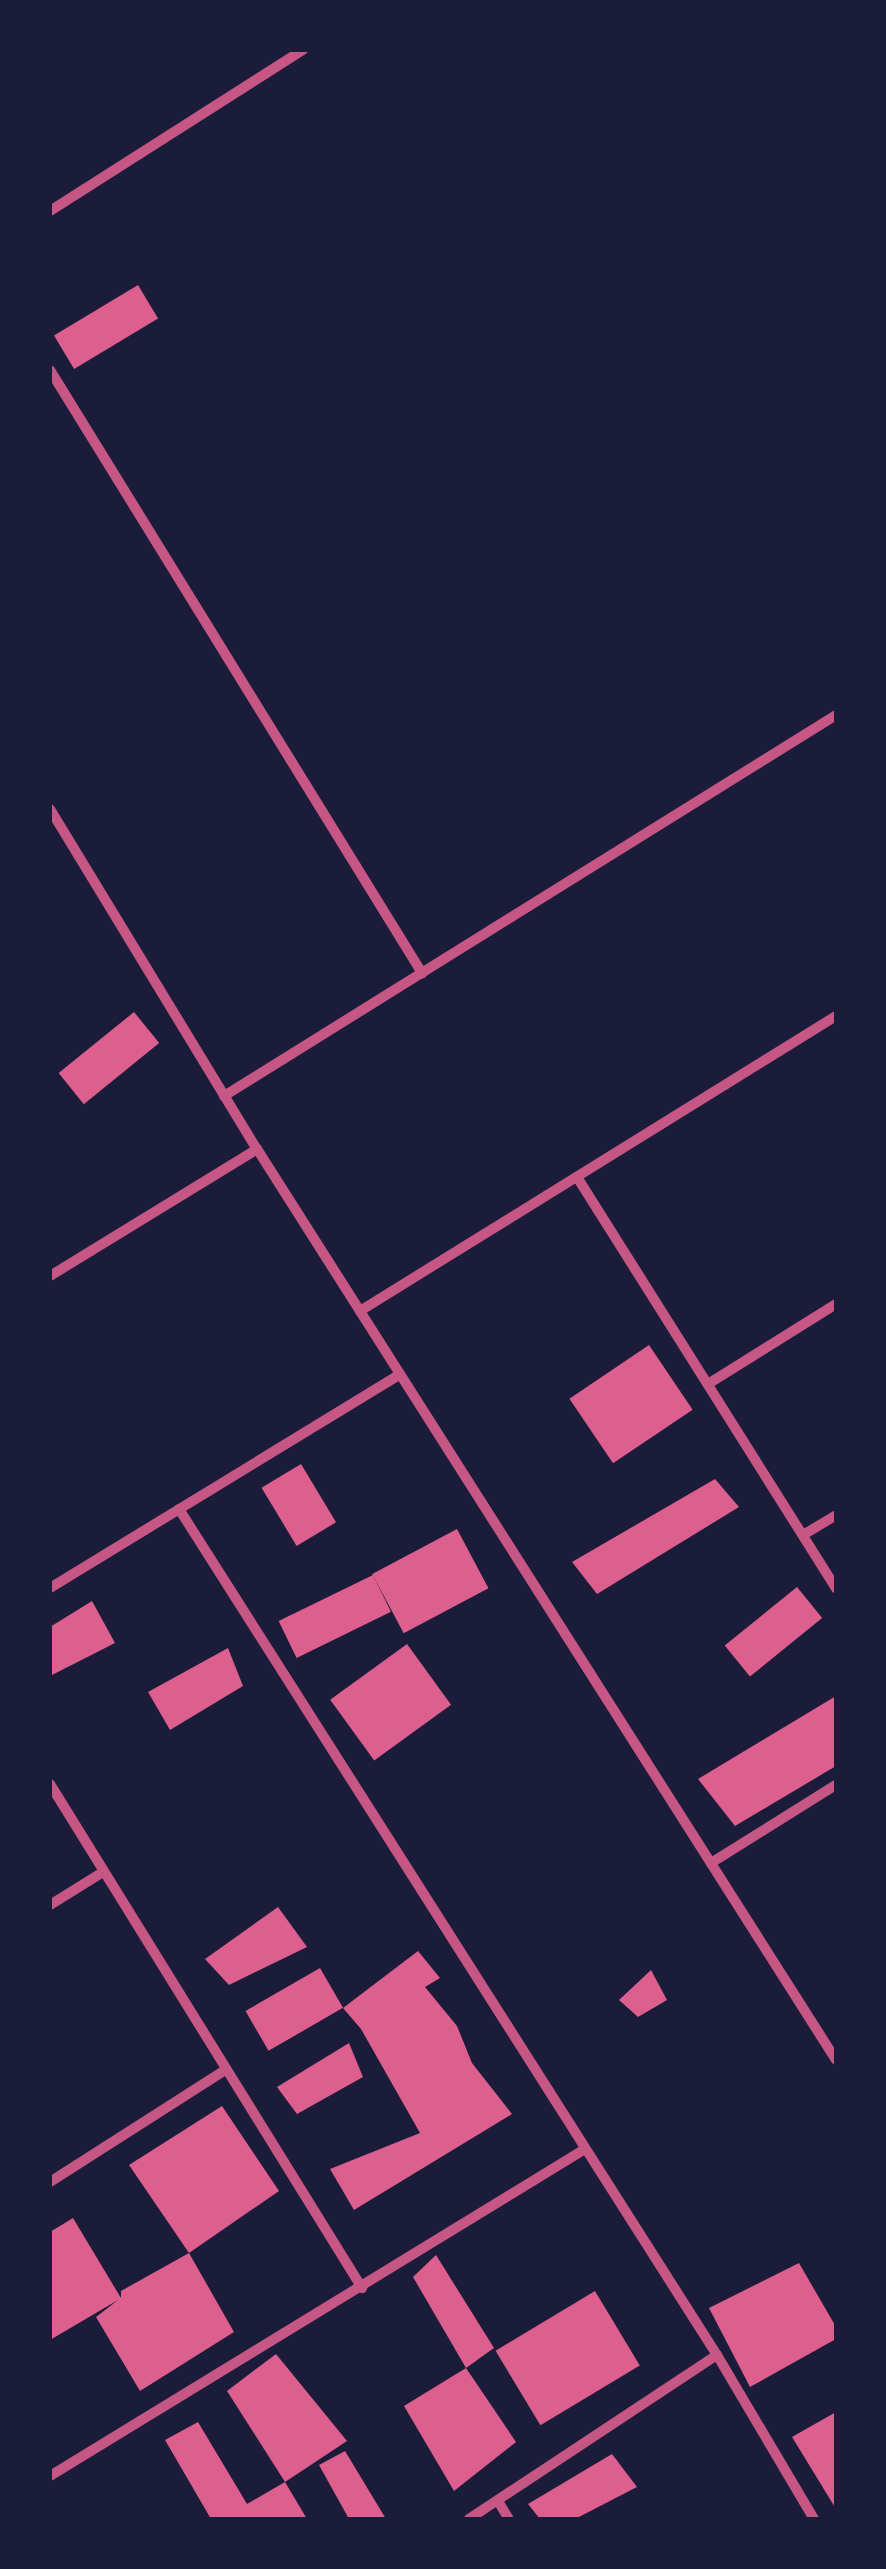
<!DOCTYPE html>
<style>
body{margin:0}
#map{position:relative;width:886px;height:2569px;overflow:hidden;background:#1b1b3a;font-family:"Source Sans 3",sans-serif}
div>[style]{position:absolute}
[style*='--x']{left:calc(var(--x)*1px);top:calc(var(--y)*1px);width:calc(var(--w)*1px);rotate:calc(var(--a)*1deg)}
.building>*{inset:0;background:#dd5f8e;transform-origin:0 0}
.minor>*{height:10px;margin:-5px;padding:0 5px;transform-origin:5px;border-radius:5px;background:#c65784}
span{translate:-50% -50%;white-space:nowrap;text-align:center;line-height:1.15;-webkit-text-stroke:10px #1b1b3a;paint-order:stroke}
.frame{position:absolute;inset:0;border:52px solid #1b1b3a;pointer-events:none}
</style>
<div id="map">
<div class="building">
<i style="left:138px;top:285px;width:39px;height:98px;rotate:59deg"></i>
<i style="left:134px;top:1012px;width:40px;height:97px;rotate:51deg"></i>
<i style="left:649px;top:1345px;width:78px;height:96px;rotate:56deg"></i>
<i style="left:301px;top:1464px;width:68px;height:46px;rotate:59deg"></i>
<i style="clip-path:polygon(715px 1479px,739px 1507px,597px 1594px,572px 1562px)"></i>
<i style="left:457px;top:1529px;width:67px;height:96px;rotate:62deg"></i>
<i style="left:373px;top:1575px;width:41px;height:105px;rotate:64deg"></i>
<i style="left:797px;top:1587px;width:40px;height:93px;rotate:51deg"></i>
<i style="clip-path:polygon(92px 1601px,115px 1643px,50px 1676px,50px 1627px)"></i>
<i style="left:407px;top:1644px;width:75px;height:95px;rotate:54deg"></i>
<i style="clip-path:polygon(228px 1648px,243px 1686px,170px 1730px,148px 1692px)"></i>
<i style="clip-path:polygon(836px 1696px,836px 1766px,735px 1826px,698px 1779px)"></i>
<i style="clip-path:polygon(278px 1907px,307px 1947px,229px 1985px,205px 1959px)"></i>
<i style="clip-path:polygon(418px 1951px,440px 1978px,425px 1987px,457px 2026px,472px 2063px,512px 2114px,354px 2210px,330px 2169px,420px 2133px,361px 2029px,343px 2008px)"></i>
<i style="left:320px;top:1968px;width:46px;height:86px;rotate:60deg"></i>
<i style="clip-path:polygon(651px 1970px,667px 2000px,638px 2017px,619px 2000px)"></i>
<i style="clip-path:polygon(349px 2043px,363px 2077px,297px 2114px,277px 2087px)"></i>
<i style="clip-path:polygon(222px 2106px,279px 2191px,189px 2253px,234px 2332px,140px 2391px,96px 2317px,118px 2300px,50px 2340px,50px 2232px,73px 2218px,121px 2298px,121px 2291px,189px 2253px,129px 2165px)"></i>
<i style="clip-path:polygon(436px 2255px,494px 2348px,466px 2368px,413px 2277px)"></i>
<i style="clip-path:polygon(799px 2263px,836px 2327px,836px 2339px,750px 2387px,709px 2308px)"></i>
<i style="left:595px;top:2291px;width:87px;height:116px;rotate:59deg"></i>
<i style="clip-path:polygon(276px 2354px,347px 2441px,285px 2482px,227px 2391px)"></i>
<i style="clip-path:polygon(466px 2368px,516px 2442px,454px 2491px,404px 2406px)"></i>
<i style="clip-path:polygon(836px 2412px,836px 2509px,792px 2437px)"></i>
<i style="clip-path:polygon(198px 2422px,247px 2504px,285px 2482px,307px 2519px,211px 2519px,165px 2440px)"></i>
<i style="clip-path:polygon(345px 2451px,386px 2519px,349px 2519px,319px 2465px)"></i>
<i style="clip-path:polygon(612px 2454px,637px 2487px,575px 2519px,540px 2519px,528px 2504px)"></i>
</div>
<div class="minor">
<i style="--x:50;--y:211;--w:300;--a:-32.5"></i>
<i style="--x:50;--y:370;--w:709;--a:58.33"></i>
<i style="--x:50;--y:809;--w:398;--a:58.7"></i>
<i style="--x:257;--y:1149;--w:1079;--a:57.56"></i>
<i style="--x:224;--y:1096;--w:721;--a:-31.9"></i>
<i style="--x:577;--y:1177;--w:486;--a:57.8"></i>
<i style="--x:50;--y:1276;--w:243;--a:-31.5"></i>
<i style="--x:360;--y:1311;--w:560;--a:-31.79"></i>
<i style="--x:708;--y:1384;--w:151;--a:-32"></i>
<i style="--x:179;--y:1509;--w:1003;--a:57.55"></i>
<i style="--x:717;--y:2355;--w:191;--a:59.4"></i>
<i style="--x:803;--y:1535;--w:39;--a:-31"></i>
<i style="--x:50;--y:1588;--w:410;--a:-31.4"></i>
<i style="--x:50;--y:1784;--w:593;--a:58.24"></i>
<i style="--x:711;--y:1863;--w:147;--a:-32"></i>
<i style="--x:50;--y:1905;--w:62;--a:-31.9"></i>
<i style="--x:50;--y:2182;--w:208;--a:-32.6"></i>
<i style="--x:50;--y:2476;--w:627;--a:-31.43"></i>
<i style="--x:498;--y:2501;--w:21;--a:59"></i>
<i style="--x:469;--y:2519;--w:297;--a:-33.5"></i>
</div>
<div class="frame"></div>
</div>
